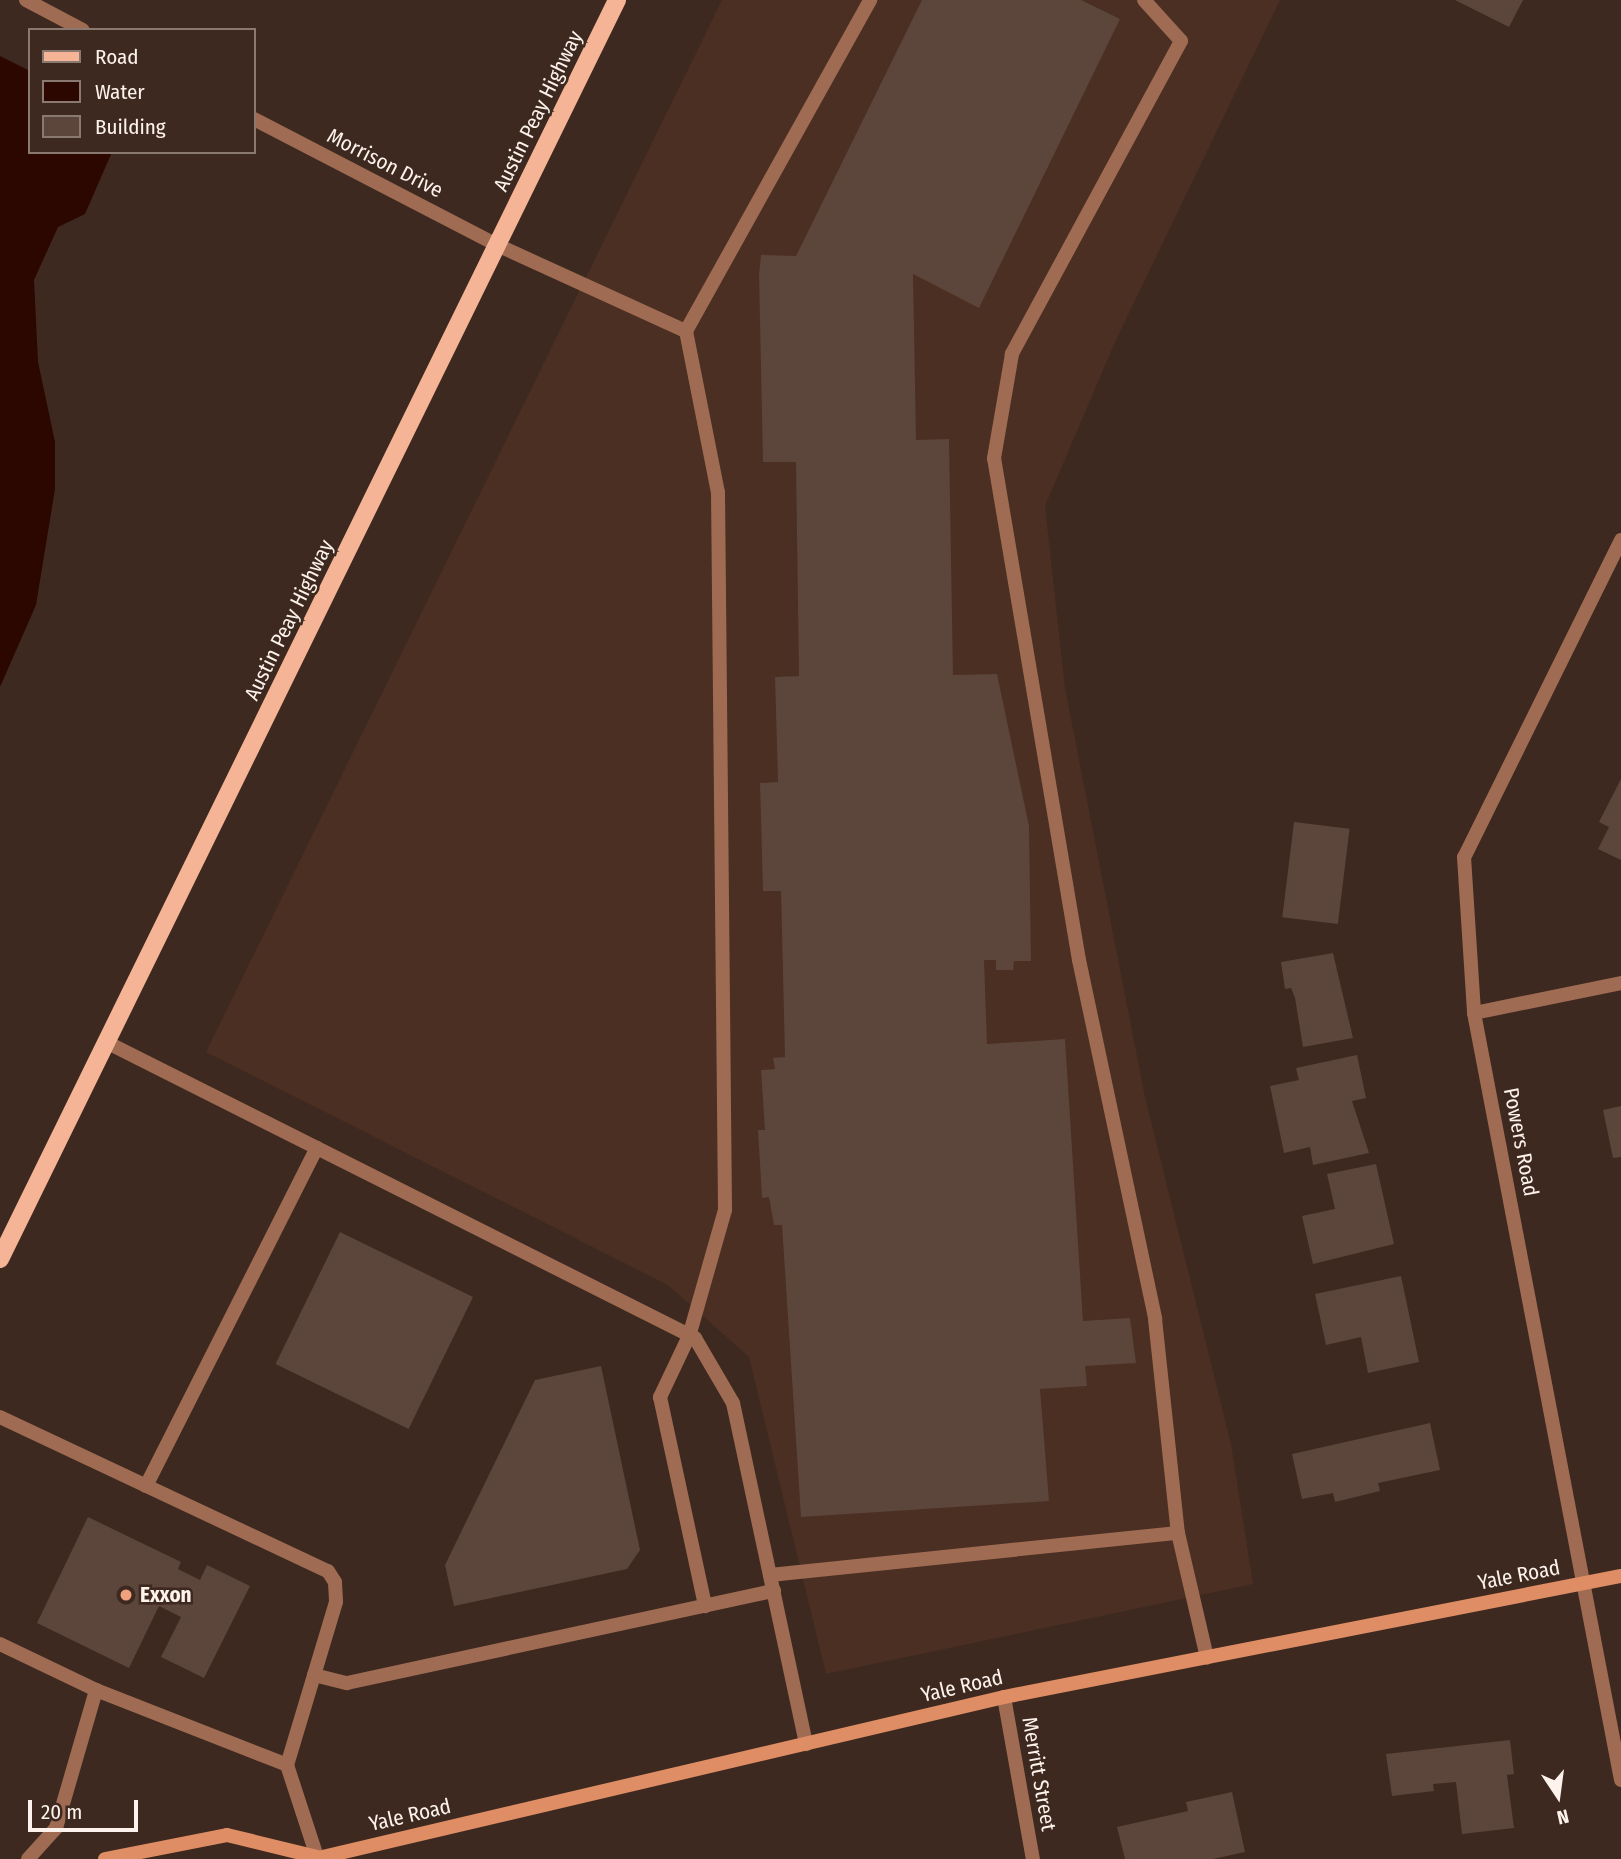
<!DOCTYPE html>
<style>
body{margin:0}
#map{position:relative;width:1621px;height:1859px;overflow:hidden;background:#3d291f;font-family:"Fira Sans Condensed",sans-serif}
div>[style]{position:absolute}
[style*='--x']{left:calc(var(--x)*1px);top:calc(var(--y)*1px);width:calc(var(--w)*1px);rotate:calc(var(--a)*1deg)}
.built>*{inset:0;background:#4a2f22}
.water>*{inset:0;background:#2b0700}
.building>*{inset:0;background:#5c453b;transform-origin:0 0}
.lane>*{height:14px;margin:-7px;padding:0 7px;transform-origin:7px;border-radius:7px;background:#9f6b53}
.street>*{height:14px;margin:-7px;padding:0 7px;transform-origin:7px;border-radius:7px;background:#9f6b53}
.secondary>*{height:14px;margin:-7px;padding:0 7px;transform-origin:7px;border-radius:7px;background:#df8d64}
.primary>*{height:18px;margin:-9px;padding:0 9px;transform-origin:9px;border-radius:9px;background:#f5b496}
.dots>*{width:19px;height:19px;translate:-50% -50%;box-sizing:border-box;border:4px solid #3d291f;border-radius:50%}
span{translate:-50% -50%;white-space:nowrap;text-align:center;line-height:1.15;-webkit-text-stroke:5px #3d291f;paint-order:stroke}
.street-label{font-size:21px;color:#fdf2ec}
.poi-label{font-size:21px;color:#fdf2ec;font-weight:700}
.left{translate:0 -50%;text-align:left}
.legend{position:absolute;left:28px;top:28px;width:228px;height:126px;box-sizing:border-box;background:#3d291f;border:2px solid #8a7971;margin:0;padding:9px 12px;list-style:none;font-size:21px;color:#fdf2ec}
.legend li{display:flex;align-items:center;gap:14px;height:35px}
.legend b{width:35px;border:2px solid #8a7971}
.north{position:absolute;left:1523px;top:1761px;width:70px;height:70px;-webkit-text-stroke:5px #3d291f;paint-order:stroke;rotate:167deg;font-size:19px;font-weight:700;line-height:28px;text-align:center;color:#fdf2ec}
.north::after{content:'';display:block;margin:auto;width:24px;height:32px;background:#fdf2ec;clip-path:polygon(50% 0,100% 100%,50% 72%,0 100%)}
.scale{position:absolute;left:28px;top:1800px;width:110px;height:32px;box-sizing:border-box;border:4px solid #fdf2ec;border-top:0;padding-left:9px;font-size:21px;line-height:24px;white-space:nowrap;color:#fdf2ec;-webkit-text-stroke:5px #3d291f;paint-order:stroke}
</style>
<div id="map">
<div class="built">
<i style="clip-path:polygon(722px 0,1280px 0,1115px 342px,1045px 506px,1065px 688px,1145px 1097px,1231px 1444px,1253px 1584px,826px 1674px,749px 1357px,668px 1285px,206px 1052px)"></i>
</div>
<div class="water">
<i style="clip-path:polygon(0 56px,30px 71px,30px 152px,112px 152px,85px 214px,58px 227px,34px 280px,38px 362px,55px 442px,55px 489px,36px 605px,0 687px)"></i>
</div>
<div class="building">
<i style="clip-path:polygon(922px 0,1081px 0,1120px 19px,979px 308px,913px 274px,916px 440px,949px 439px,953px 675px,997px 674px,1029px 826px,1031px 961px,1014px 961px,1013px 970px,996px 970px,996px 960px,984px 960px,987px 1044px,1065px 1039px,1083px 1321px,1130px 1318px,1136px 1363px,1085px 1366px,1087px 1386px,1040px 1389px,1049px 1501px,801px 1517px,782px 1225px,774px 1225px,769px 1197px,762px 1198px,758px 1130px,765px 1130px,761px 1070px,775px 1069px,773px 1058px,785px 1057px,781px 891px,763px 891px,760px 783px,778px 782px,775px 677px,799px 676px,796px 462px,763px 462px,759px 275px,761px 255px,796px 256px)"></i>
<i style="clip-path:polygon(1455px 0,1523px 0,1509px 27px)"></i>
<i style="clip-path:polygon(1621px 779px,1621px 860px,1598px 849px,1609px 827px,1599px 822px)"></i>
<i style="left:1294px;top:822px;width:56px;height:96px;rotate:7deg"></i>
<i style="clip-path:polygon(1333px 953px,1353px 1038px,1303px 1047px,1295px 998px,1291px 988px,1285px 989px,1281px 962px)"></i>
<i style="clip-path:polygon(1357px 1055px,1366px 1098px,1352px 1101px,1369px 1153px,1313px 1165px,1310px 1147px,1284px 1153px,1270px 1086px,1299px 1080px,1296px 1068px)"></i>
<i style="clip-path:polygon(1621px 1106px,1621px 1157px,1613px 1158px,1603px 1110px)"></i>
<i style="clip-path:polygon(1376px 1164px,1394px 1244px,1313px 1264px,1302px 1216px,1335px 1209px,1327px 1174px)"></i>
<i style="left:340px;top:1232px;width:148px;height:147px;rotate:26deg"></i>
<i style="clip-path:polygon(1401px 1276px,1419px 1362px,1368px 1373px,1361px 1337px,1326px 1345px,1315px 1294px)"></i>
<i style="clip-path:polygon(601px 1366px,640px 1550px,627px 1569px,454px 1606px,445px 1565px,535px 1380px)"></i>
<i style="clip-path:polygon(1430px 1423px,1440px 1470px,1378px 1483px,1380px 1491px,1335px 1502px,1333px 1493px,1302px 1499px,1292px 1454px)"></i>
<i style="clip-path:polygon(88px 1517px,181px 1562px,178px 1569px,200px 1580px,207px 1565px,250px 1586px,204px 1678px,161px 1657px,181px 1617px,159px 1606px,129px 1668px,37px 1623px)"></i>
<i style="clip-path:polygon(1510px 1740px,1514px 1774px,1507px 1775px,1514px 1828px,1462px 1834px,1456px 1782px,1433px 1784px,1434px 1791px,1392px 1796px,1386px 1754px)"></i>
<i style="clip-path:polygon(1232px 1792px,1245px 1852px,1213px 1859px,1125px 1859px,1117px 1827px,1188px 1811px,1186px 1802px)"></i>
</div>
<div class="lane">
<i style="--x:1144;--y:0;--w:55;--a:47.9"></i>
<i style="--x:1181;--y:41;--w:356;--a:118.4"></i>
<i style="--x:1012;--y:354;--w:106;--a:99.8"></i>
<i style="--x:994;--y:458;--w:509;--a:80.39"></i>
<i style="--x:1079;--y:960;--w:367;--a:78"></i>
<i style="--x:1155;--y:1319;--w:215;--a:83.9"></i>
<i style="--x:1178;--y:1533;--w:128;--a:76.9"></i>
<i style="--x:497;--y:245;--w:208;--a:24.5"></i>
<i style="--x:686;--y:331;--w:164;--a:78.8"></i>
<i style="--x:718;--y:492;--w:718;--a:89.44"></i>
<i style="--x:725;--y:1210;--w:131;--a:105.9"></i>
<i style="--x:689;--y:1336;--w:68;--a:115.4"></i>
<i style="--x:660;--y:1397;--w:214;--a:77.8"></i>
<i style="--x:686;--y:331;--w:379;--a:-60.9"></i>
<i style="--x:0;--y:1417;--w:362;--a:25.2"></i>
<i style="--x:328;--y:1571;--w:13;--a:58"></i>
<i style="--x:335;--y:1582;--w:20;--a:87"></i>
<i style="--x:336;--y:1602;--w:170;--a:106.7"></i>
<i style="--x:287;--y:1765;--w:97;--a:71.9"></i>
<i style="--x:146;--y:1486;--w:379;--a:-63.2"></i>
<i style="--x:770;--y:1575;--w:410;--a:-5.9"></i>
<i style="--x:0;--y:1644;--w:106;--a:25.6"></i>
<i style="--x:96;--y:1690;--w:205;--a:21.4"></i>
<i style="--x:314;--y:1675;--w:34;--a:14"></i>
<i style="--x:347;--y:1683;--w:437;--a:-12.2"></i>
<i style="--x:28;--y:1859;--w:42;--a:-47.9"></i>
<i style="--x:56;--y:1828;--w:144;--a:-73.8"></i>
</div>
<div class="street">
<i style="--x:26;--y:0;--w:64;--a:27.8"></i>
<i style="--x:254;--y:119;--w:274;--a:27.4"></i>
<i style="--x:1621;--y:540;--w:354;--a:116.3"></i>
<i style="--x:1464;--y:857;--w:156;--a:86.3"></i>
<i style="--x:1474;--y:1013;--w:781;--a:79.15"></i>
<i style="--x:1474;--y:1013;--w:150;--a:-11.5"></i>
<i style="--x:108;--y:1043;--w:657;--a:26.68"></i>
<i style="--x:695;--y:1338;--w:75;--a:59.7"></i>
<i style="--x:733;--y:1403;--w:349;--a:77.9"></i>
<i style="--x:1004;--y:1697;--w:165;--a:79.9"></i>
</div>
<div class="secondary">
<i style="--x:105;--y:1859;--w:124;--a:-11.1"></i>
<i style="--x:227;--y:1835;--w:93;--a:13.7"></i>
<i style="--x:314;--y:1859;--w:709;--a:-13.21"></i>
<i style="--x:1004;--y:1697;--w:629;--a:-11.1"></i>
</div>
<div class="primary">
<i style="--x:0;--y:1259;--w:1402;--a:-63.89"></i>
</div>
<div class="dots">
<i style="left:126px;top:1595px;background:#f1a17b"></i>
</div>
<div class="street-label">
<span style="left:538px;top:111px;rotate:-64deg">Austin Peay Highway</span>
<span style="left:385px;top:163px;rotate:27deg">Morrison Drive</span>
<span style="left:289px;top:620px;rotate:-64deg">Austin Peay Highway</span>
<span style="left:1521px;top:1142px;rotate:79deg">Powers Road</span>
<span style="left:1519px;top:1575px;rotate:-11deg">Yale Road</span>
<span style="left:962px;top:1686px;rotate:-13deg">Yale Road</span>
<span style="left:1039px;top:1774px;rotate:80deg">Merritt Street</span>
<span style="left:410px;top:1815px;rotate:-13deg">Yale Road</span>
</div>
<div class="poi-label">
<span class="left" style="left:140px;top:1595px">Exxon</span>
</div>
<ul class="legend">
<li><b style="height:9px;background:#f5b496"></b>Road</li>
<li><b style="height:19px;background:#2b0700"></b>Water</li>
<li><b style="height:19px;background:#5c453b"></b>Building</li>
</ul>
<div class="north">N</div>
<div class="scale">20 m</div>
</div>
